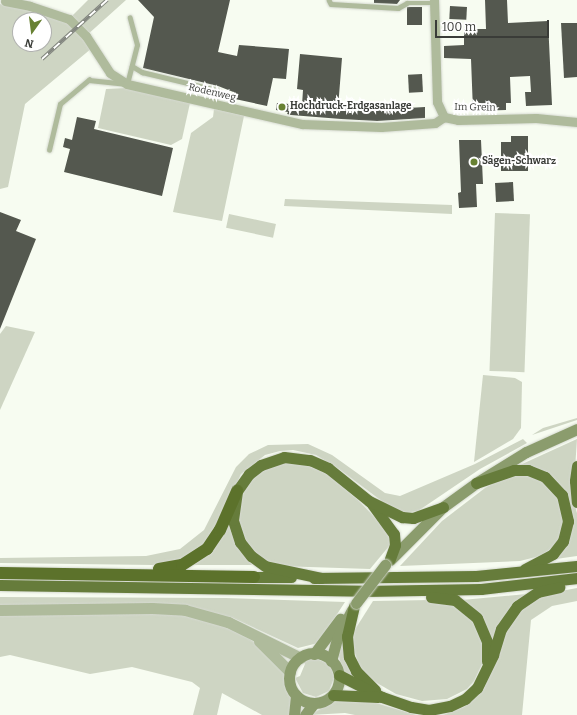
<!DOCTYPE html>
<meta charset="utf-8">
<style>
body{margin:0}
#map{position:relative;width:577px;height:715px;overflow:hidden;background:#f7fcf1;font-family:Bitter,serif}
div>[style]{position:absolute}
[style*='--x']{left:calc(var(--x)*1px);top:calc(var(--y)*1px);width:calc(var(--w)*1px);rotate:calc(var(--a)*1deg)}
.green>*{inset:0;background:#ced5c3;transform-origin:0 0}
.building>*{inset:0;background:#54584f;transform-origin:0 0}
.roads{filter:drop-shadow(0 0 1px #d5d9d0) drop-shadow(0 0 1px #d5d9d0)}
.service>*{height:4.5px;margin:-2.25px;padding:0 2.25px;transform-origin:2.25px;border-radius:2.25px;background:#afbb9c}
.minor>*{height:9px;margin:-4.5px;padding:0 4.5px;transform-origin:4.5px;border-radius:4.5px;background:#afbb9c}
.tertiary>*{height:11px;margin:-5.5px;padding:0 5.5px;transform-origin:5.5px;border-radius:5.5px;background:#afbb9c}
.secondary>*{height:11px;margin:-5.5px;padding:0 5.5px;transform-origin:5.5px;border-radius:5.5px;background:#8b9c6d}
.secondary>.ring{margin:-5.5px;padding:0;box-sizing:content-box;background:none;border:11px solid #8b9c6d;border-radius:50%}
.trunk>*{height:11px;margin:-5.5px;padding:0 5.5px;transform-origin:5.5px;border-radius:5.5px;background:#667c3b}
.motorway>*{height:12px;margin:-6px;padding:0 6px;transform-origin:6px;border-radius:6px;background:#5c722b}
.rail>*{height:4px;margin-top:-2px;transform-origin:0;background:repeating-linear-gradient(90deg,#fff 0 8px,#81847e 0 16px);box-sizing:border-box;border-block:1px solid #81847e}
.bridges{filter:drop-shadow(0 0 1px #d5d9d0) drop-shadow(0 0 1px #d5d9d0)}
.secondary-bridge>*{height:11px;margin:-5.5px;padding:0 5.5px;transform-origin:5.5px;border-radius:5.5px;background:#8b9c6d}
.dots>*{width:11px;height:11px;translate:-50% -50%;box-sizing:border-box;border:2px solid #fff;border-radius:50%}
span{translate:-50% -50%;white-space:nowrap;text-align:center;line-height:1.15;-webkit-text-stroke:4px #fff;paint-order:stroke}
.street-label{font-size:10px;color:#3a3c38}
.poi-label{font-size:10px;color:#3a3c38;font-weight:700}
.left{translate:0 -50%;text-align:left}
.north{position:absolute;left:12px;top:12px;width:40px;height:40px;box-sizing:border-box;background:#fff;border:1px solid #b0b1af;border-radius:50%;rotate:194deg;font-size:11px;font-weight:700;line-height:16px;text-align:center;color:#3a3c38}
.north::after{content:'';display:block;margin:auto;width:14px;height:18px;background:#688133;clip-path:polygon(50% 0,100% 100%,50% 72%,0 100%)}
.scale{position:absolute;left:435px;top:20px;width:114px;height:18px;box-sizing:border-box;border:2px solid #3a3c38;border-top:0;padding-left:5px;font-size:12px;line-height:14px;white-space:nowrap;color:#3a3c38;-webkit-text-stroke:3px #fff;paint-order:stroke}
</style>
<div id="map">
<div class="green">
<i style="clip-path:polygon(evenodd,88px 0,126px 0,86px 36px,92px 48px,25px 104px,8px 187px,0 189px,0 4px,69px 19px,88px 0,20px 20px,44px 20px,44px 44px,20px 44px,20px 20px)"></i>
<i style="clip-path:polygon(126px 88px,190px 103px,182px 139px,171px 145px,98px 128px,106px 89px)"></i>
<i style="clip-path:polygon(214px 109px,244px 116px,222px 221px,173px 212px,191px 133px,213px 117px)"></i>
<i style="clip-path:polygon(285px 199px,452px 205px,452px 214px,284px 206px)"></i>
<i style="left:495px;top:213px;width:35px;height:158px;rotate:2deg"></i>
<i style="left:229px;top:214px;width:48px;height:14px;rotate:12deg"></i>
<i style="clip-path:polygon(6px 326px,35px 332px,0 410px,0 334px)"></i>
<i style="clip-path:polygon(483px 375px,515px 378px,522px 382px,521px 428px,513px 439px,474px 462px)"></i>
<i style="clip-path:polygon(577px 418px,577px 420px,532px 435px,543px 428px)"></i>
<i style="clip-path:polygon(523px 439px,527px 443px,480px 469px,418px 511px,404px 513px,391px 508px,339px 469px,316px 455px,293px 450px,280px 451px,265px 455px,241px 474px,212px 537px,193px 555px,168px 564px,152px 565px,0 563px,0 558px,146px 556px,180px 549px,204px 530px,236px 467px,249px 454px,268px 445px,308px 444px,332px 455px,385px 493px,400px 496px,475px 464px)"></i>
<i style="clip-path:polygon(577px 439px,573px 499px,577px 513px,577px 556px,556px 559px,570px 539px,572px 519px,566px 493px,553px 477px,543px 471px,520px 465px)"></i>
<i style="clip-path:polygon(297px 462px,326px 473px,358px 500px,388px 531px,390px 545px,370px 569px,278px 566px,258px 557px,242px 539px,238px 527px,241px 495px,252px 478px,262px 470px,279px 463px)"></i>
<i style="clip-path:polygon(525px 473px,552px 486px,565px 512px,561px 536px,552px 548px,540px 556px,520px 561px,400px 566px,442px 521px,485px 488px,507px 476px)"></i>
<i style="clip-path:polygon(228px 523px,234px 540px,252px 565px,192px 565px)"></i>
<i style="clip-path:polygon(577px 588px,577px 601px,552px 606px,531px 620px,522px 715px,443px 715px,464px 707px,484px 689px,510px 621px,516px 612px,540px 595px)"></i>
<i style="clip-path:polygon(527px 594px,493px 643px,484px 621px,462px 600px)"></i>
<i style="clip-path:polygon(0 597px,226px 598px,345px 602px,318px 643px,298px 648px,231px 617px,0 605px)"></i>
<i style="clip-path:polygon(430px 600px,451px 603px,476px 624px,483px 643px,483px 662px,474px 681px,467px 689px,447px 699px,422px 701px,396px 694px,370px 679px,360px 668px,352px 644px,354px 631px,373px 601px)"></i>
<i style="clip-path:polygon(177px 613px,229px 626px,254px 642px,285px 672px,285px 685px,291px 696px,291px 715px,262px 715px,222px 693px,217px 715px,193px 715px,200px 688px,192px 682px,132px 667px,90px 674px,10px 655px,0 657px,0 614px)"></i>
<i style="clip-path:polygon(343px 635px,360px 681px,344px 672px,340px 661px,338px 652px)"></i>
<i style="clip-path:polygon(314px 658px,327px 663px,332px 670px,334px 678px,329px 691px,316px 697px,303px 693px,295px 678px,300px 676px,305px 664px,304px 661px)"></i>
<i style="clip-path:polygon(340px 698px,376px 703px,416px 715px,355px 715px,345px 713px,310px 715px)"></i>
</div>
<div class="building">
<i style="clip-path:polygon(138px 0,230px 0,218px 52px,237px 56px,239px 45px,289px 49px,286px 79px,273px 78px,267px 106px,235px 99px,236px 93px,218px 86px,143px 68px,154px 17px)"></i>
<i style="clip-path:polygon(374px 0,400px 0,397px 4px,374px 3px)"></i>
<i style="clip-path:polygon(485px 0,507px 0,508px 23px,548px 21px,552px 105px,526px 106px,525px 92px,531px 92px,530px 76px,510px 77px,511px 103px,506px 103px,506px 110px,473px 111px,471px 59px,444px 58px,444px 46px,464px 45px,464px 29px,486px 29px)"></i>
<i style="left:450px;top:6px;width:17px;height:13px;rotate:3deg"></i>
<i style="left:422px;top:7px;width:18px;height:15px;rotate:90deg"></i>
<i style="clip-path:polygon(561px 23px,577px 23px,577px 77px,564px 78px)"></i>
<i style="clip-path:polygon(300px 54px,342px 58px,338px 108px,373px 110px,425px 107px,425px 118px,377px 121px,341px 119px,291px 115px,287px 114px,288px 112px,276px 110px,277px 103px,302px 105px,303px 90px,297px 89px)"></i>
<i style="left:422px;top:74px;width:18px;height:14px;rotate:87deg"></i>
<i style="clip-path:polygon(77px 117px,96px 121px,94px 129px,173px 148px,162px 196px,64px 172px,70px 149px,63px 147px,65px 138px,72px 140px)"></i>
<i style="clip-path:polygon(511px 136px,528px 136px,528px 171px,501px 171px,501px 142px,511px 142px)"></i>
<i style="clip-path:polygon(459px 140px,481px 140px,483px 184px,476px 184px,477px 207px,459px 208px,458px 193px,461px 192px)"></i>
<i style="left:513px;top:182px;width:19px;height:18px;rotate:87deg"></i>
<i style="clip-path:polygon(0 212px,21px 220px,16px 231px,36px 239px,0 329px)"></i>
</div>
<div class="roads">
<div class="service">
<i style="--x:329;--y:0;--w:4;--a:63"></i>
<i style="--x:331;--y:4;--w:67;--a:3.4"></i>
<i style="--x:398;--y:8;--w:10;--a:-29"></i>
<i style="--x:407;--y:3;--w:27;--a:0"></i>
<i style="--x:132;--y:66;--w:12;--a:31"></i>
<i style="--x:142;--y:72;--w:77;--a:13.5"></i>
<i style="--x:217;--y:90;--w:14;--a:102"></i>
<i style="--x:49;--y:150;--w:47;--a:-76.6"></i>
<i style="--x:60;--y:104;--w:38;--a:-40"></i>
<i style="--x:89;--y:80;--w:38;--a:6"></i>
<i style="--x:127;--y:84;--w:40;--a:-75.6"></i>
<i style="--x:137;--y:45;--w:28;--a:-105"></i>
</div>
<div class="minor">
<i style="--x:434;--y:0;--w:102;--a:88.3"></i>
<i style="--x:437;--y:102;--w:17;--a:65"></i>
<i style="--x:444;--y:117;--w:14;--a:12"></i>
<i style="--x:458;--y:120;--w:78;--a:-1.5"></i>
<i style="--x:536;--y:118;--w:41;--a:5.6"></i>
<i style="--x:5;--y:1;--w:25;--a:11"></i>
<i style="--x:30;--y:6;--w:41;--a:18.4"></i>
<i style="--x:69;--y:19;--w:24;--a:45"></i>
<i style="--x:86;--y:36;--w:44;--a:57"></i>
<i style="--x:110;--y:73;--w:20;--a:33"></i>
<i style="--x:127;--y:84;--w:180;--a:12.9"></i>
<i style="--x:302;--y:124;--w:79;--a:2.2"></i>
<i style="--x:381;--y:127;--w:54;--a:-4.2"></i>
<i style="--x:435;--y:123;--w:11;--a:-34"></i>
</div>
<div class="tertiary">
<i style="--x:0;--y:610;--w:152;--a:-0.8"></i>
<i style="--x:152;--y:608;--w:33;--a:3"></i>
<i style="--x:185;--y:610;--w:45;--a:15.6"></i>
<i style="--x:228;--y:622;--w:81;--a:26.3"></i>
<i style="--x:259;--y:641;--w:44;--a:45"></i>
</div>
<div class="secondary">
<i style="--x:390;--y:560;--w:75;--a:-45"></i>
<i style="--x:443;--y:507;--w:41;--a:-36"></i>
<i style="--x:476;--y:483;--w:59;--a:-31.8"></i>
<i style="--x:526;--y:452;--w:56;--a:-24.3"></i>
<i class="ring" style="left:289px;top:653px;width:39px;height:39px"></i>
<i style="--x:314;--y:654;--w:44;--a:-53.4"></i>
<i style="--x:331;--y:661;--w:24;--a:-75"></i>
<i style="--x:337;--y:638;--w:32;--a:-62"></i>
<i style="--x:294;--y:715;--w:20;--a:-84"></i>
<i style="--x:305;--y:715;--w:15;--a:-53"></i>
</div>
<div class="trunk">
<i style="--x:577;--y:466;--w:15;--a:98"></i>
<i style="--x:575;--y:481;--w:21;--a:85"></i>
<i style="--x:476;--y:483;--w:40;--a:-18.9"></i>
<i style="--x:514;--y:470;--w:14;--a:0"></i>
<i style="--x:528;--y:470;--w:18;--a:22"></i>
<i style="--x:545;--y:477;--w:25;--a:47"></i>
<i style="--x:562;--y:495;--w:27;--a:77"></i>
<i style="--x:568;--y:521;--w:21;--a:104"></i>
<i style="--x:563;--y:541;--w:16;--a:128"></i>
<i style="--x:553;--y:554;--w:32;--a:152"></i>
<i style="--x:372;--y:504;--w:37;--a:54"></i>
<i style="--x:394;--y:534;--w:11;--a:85"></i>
<i style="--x:395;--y:545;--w:15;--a:110"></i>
<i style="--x:254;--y:577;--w:37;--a:0"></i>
<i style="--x:314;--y:578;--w:162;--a:-0.7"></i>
<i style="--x:476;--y:576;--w:101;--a:-5.7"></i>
<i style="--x:321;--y:578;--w:57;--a:-167.9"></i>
<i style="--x:265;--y:566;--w:17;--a:-144"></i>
<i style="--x:251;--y:556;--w:18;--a:-128"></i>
<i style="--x:240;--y:542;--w:23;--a:-108"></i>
<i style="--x:233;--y:520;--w:29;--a:-82"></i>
<i style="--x:237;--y:491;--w:21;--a:-55"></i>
<i style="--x:249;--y:474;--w:15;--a:-37"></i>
<i style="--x:261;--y:465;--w:24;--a:-19"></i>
<i style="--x:284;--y:457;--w:26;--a:7"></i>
<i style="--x:310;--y:460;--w:20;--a:24"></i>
<i style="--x:328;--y:468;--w:53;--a:38.8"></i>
<i style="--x:369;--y:501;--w:37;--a:26"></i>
<i style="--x:402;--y:517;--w:11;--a:5"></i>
<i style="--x:413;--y:518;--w:32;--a:-20"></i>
<i style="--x:0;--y:585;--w:364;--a:0.9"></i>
<i style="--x:364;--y:591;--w:117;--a:-1"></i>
<i style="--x:481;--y:589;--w:97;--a:-6.5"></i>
<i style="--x:431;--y:597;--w:24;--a:7"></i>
<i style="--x:455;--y:600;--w:28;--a:39"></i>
<i style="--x:477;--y:618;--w:26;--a:67"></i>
<i style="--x:487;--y:642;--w:19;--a:90"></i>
<i style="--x:354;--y:606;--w:31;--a:103"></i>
<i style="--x:347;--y:636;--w:21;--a:85"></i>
<i style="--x:349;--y:657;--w:16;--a:63"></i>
<i style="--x:356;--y:671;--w:27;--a:45"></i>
<i style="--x:339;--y:675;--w:48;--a:27.1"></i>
<i style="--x:382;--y:697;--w:31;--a:19"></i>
<i style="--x:411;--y:707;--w:18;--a:9"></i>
<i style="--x:429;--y:710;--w:21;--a:-11"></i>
<i style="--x:450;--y:706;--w:17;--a:-25"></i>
<i style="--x:465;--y:699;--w:16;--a:-43"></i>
<i style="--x:477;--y:688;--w:37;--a:-64"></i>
<i style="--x:493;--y:655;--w:27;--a:-73"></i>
<i style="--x:501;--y:629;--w:28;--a:-55"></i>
<i style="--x:517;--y:606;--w:25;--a:-34"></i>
<i style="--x:538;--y:592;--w:22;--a:-13"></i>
<i style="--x:333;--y:695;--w:45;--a:2.5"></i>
</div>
<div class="motorway">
<i style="--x:159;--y:569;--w:23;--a:-10"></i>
<i style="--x:182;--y:565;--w:30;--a:-33"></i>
<i style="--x:207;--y:549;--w:23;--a:-56"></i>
<i style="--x:220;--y:530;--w:43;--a:-66.4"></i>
<i style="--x:0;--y:573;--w:254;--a:0.9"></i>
</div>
</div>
<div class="rail">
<i style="--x:42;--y:59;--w:88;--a:-42.2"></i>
</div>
<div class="bridges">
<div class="secondary-bridge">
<i style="--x:356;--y:603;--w:48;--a:-52.7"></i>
</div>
</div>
<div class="dots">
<i style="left:282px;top:107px;background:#688133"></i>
<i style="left:474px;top:162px;background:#688133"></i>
</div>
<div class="street-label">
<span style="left:212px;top:93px;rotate:13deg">Rodenweg</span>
<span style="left:475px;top:108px;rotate:1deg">Im Grein</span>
</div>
<div class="poi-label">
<span class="left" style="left:290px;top:107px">Hochdruck-Erdgasanlage</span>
<span class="left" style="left:482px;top:162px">Sägen-Schwarz</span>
</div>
<div class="north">N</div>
<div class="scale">100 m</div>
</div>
